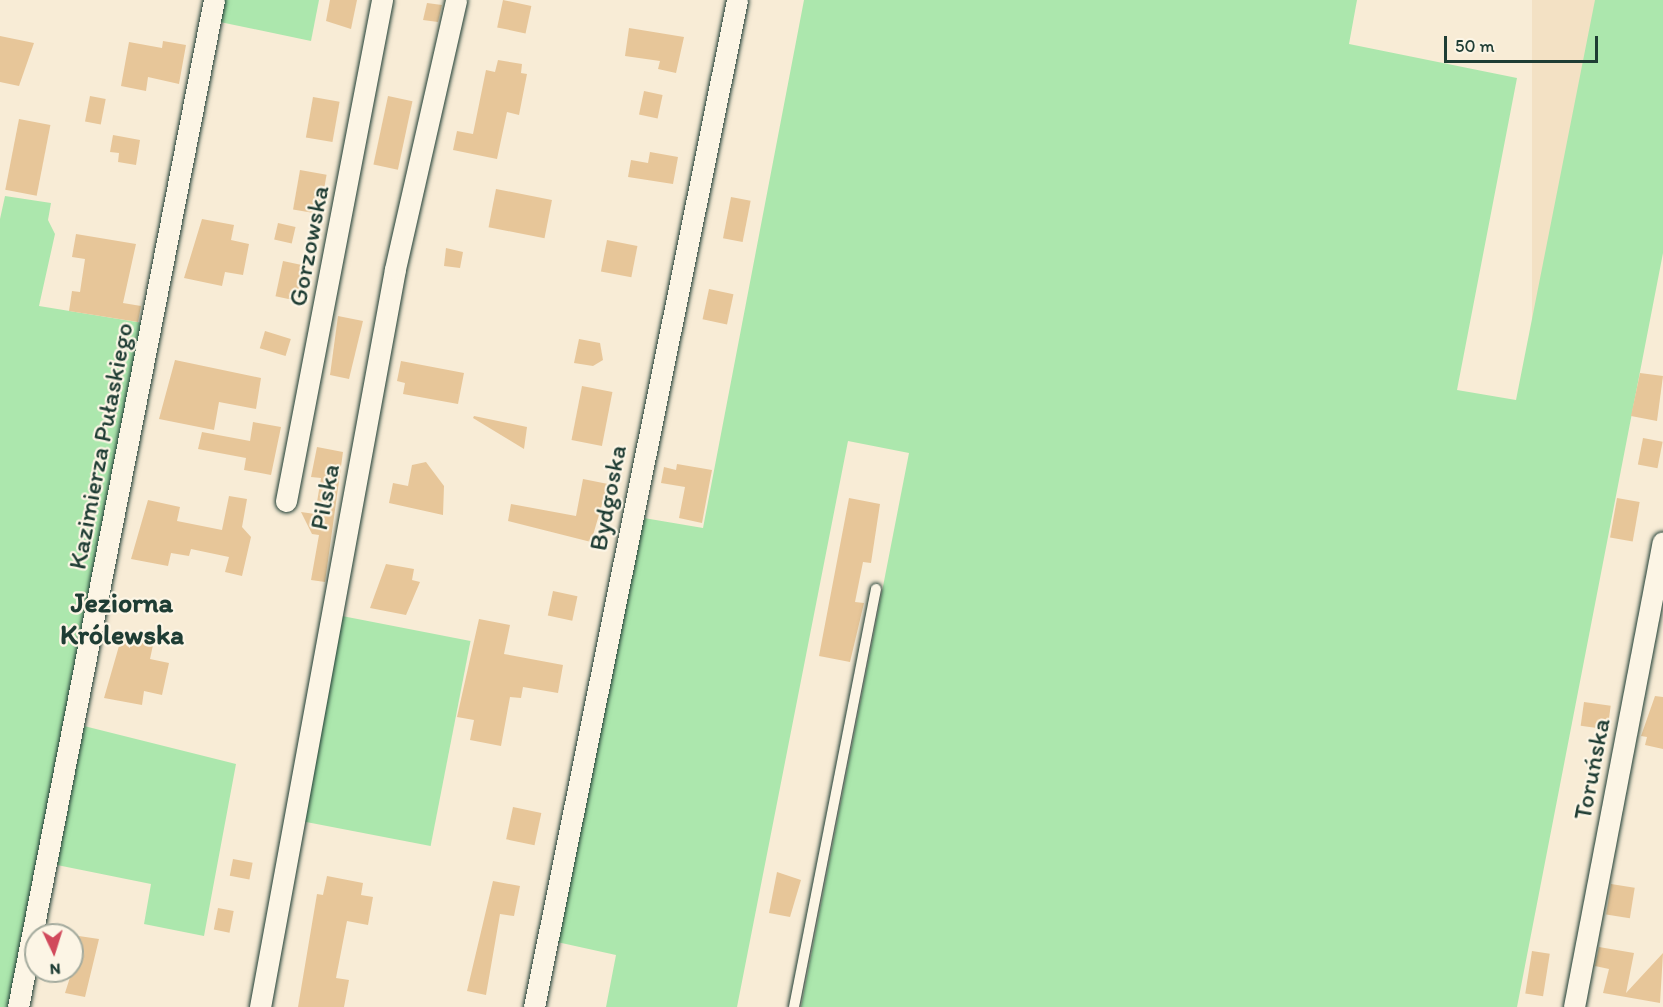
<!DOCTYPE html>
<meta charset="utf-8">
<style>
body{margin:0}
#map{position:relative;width:1663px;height:1007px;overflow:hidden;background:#f8ecd6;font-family:Itim,sans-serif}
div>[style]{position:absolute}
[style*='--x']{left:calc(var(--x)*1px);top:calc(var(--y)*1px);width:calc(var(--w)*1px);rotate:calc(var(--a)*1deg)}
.built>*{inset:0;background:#f3e1c4;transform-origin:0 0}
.green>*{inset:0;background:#ace7ad;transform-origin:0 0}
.building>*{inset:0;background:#e7c699;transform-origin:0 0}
.roads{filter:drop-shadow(0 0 2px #1f3d34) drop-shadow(0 0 2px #1f3d34)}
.lane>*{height:10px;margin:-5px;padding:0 5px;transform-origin:5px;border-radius:5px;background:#fcf5e5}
.street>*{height:21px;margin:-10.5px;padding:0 10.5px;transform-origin:10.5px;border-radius:10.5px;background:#fcf5e5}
span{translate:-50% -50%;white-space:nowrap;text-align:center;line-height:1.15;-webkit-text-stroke:4.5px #fcf5e5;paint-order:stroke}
.street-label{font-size:26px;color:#1f3d34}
.quarter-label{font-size:28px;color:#1f3d34;font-weight:700}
.north{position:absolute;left:24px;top:923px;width:60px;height:60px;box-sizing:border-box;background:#fcf5e5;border:2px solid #a4ab9e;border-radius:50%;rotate:176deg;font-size:16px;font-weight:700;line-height:24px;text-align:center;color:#1f3d34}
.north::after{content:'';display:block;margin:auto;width:21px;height:27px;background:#d1495b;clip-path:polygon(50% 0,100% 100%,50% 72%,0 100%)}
.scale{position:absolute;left:1444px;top:36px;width:154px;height:27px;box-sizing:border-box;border:3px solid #1f3d34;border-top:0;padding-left:8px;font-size:18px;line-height:21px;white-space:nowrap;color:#1f3d34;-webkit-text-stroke:4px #fcf5e5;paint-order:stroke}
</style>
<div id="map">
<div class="built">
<i style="left:1532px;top:0;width:63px;height:397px"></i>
</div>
<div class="green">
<i style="clip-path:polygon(224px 0,319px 0,311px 41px,220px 22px)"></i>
<i style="clip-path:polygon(804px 0,1357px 0,1349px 44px,1517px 78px,1457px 390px,1516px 400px,1595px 0,1663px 0,1663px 253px,1517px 1007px,801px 1007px,909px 453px,848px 441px,737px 1007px,606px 1007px,616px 955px,557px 942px,638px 517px,703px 528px)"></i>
<i style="clip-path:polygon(5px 196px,51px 203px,48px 220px,55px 234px,39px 306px,143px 323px,11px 1007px,0 1007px,0 219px)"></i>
<i style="left:337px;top:615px;width:136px;height:209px;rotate:11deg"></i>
<i style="clip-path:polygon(84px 726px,236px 764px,204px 936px,144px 924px,151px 884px,57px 865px)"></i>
</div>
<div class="building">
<i style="clip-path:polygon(330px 0,357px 0,351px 29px,326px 21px)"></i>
<i style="left:503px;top:0;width:29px;height:28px;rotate:12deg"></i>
<i style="clip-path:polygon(427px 3px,442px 5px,438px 22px,423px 20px)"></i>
<i style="clip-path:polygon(629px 28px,684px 37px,676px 73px,658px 69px,660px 61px,625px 56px)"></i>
<i style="clip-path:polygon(0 36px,34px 43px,19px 86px,0 82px)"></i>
<i style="clip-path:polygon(163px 41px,186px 45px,179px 84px,148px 77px,146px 91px,121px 86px,129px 42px,162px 48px)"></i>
<i style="clip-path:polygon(498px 60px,522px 64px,521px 73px,527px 74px,519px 115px,507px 112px,497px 159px,453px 150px,457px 131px,473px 134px,486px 70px,495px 72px)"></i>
<i style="left:644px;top:91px;width:19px;height:24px;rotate:12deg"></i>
<i style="left:90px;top:96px;width:16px;height:26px;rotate:11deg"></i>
<i style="left:388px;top:96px;width:25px;height:70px;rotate:12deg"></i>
<i style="left:313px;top:97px;width:27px;height:41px;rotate:10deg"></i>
<i style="left:19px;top:119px;width:32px;height:72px;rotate:11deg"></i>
<i style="clip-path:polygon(113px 135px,140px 140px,136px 165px,118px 162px,119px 153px,110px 152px)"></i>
<i style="clip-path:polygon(650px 152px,678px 157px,673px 184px,628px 177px,631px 160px,648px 163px)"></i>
<i style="left:300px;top:170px;width:27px;height:40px;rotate:10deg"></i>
<i style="left:496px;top:189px;width:57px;height:39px;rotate:11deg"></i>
<i style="left:731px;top:197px;width:20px;height:42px;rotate:11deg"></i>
<i style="clip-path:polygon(202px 219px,234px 225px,231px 240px,249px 244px,243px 275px,225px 272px,222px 286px,184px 278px)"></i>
<i style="left:278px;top:223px;width:18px;height:17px;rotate:13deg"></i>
<i style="clip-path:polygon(76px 234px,136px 244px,123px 303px,141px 306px,138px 322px,69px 311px,72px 291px,80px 292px,85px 259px,72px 257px)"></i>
<i style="left:607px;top:240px;width:31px;height:32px;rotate:11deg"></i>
<i style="clip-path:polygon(446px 248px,463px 252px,460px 268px,444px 266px)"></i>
<i style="left:283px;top:261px;width:24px;height:36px;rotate:12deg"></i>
<i style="left:709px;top:289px;width:25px;height:31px;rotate:12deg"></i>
<i style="clip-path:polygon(338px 316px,363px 321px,349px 379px,330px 375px)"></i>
<i style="left:265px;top:331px;width:27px;height:18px;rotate:17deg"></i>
<i style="clip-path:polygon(579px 339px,600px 343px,603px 360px,593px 366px,574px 363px)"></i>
<i style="clip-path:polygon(175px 360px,261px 378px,256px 409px,219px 402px,214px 430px,159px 419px)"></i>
<i style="clip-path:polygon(401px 361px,464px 373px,458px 404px,403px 394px,405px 383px,397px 381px)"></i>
<i style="clip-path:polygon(1640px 373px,1663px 376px,1657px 421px,1631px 416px)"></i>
<i style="left:582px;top:386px;width:31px;height:55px;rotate:11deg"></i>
<i style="clip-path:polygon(474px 416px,527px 427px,524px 449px,473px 418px)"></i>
<i style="clip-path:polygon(253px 422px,281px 427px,271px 475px,244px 470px,246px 458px,198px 449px,202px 432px,250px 441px)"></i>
<i style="left:1643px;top:438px;width:20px;height:27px;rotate:11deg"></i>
<i style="clip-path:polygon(317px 447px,343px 452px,325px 582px,311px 580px,319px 535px,312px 534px,301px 512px,315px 514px,321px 478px,311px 477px)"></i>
<i style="clip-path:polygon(426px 462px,444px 486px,443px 515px,389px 503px,393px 483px,408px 486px,412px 465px)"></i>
<i style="clip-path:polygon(677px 464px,712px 470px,702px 523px,679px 518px,685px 487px,661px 483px,664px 467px,676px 470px)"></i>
<i style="clip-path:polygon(583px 479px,608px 484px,591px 542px,508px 521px,511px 504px,576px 516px)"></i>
<i style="clip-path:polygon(229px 496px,247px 499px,242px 527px,251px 537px,242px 576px,225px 572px,229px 557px,191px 549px,189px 556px,171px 553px,168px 566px,131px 559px,148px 500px,180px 507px,177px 521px,222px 530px)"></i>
<i style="clip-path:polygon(849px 498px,880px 504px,871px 563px,863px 562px,855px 602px,864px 603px,850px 662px,819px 656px)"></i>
<i style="left:1617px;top:498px;width:23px;height:40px;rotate:10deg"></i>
<i style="clip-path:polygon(386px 564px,414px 569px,412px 580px,420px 582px,406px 615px,370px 608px)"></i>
<i style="left:553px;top:591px;width:25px;height:25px;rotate:12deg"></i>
<i style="clip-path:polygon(479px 619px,510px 625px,504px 654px,563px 665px,558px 693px,523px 687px,521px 698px,510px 697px,501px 746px,470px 740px,474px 720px,457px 717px)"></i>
<i style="clip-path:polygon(121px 639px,153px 645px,150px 659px,169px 663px,162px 695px,144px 691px,142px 705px,104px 698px)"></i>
<i style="clip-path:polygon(1655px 696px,1663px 697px,1663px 749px,1645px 745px,1647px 737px,1641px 736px)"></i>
<i style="left:1584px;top:702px;width:27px;height:24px;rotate:8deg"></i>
<i style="left:513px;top:807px;width:29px;height:33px;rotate:12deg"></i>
<i style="left:233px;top:859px;width:20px;height:17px;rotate:11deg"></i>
<i style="clip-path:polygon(777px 872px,801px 880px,790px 917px,769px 913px)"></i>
<i style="clip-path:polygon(327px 876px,363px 883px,361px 895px,373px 897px,368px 925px,347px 921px,336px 978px,349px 980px,344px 1007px,298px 1007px,317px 894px,323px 895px)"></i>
<i style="clip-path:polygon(493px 881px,520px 886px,514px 916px,500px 914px,486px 995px,467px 991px)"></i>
<i style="left:1611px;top:884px;width:24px;height:31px;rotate:9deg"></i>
<i style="left:218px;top:908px;width:16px;height:22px;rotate:11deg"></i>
<i style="clip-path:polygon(72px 935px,99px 939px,85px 997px,65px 993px,72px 971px)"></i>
<i style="clip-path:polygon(1599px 947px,1634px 953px,1626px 993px,1663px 953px,1660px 1003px,1603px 993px,1609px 969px,1595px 966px)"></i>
<i style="left:1532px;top:951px;width:18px;height:43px;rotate:9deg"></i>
</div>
<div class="roads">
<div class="lane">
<i style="--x:794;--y:1007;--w:426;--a:-78.9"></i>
</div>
<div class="street">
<i style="--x:286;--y:501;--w:510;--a:-79.15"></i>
<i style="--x:18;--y:1007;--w:1026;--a:-78.99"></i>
<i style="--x:260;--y:1007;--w:750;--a:-79.63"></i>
<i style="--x:395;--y:269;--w:276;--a:-77.2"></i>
<i style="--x:534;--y:1007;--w:1027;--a:-78.6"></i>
<i style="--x:1574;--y:1007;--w:473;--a:-79.2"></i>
</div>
</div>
<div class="street-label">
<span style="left:309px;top:246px;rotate:-79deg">Gorzowska</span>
<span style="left:101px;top:446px;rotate:-79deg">Kazimierza Pułaskiego</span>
<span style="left:325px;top:497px;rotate:-79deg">Pilska</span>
<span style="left:608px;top:498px;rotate:-79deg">Bydgoska</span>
<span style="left:1592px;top:769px;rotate:-79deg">Toruńska</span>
</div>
<div class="quarter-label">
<span style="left:122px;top:618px">Jeziorna<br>Królewska</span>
</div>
<div class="north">N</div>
<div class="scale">50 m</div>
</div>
